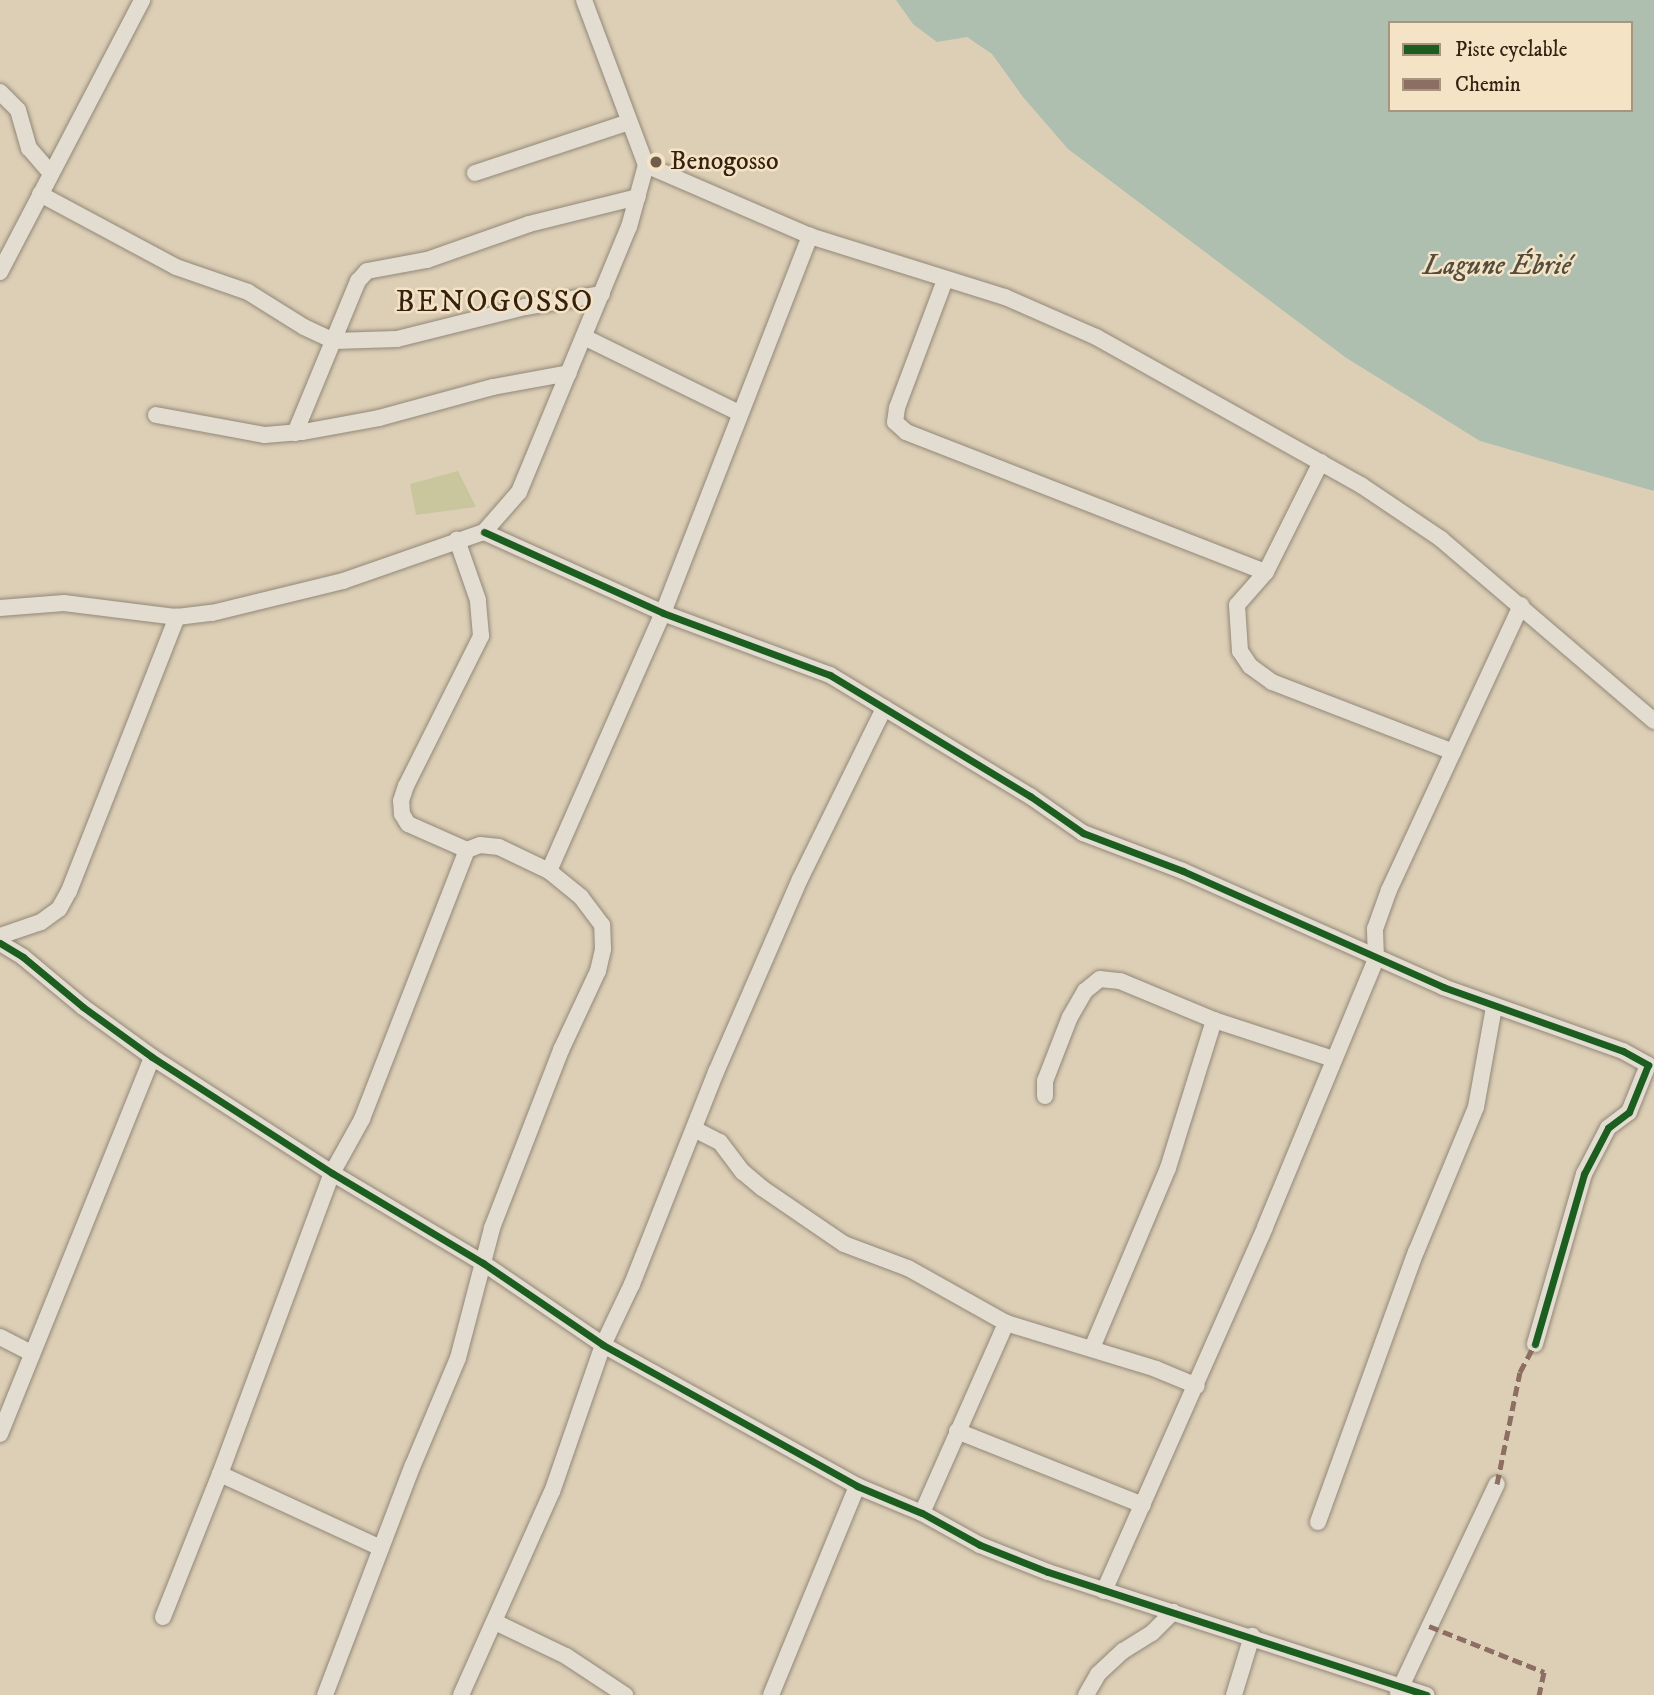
<!DOCTYPE html>
<meta charset="utf-8">
<style>
body{margin:0}
#map{position:relative;width:1654px;height:1695px;overflow:hidden;background:#ddcfb6;font-family:"IM FELL DW Pica",serif}
div>[style]{position:absolute}
[style*='--x']{left:calc(var(--x)*1px);top:calc(var(--y)*1px);width:calc(var(--w)*1px);rotate:calc(var(--a)*1deg)}
.green>*{inset:0;background:#c9c59c}
.water>*{inset:0;background:#aebeaf}
.roads{filter:drop-shadow(0 0 2px #928878) drop-shadow(0 0 2px #928878)}
.street>*{height:16px;margin:-8px;padding:0 8px;transform-origin:8px;border-radius:8px;background:#e3dcd0}
.quiet>*{height:5px;margin-top:-2.5px;transform-origin:0;background:repeating-linear-gradient(90deg,#8d6e63 0 10px,transparent 0 15px)}
.cycleway>*{height:7px;margin:-3.5px;padding:0 3.5px;transform-origin:3.5px;border-radius:3.5px;background:#1b5e20}
.dots>*{width:19px;height:19px;translate:-50% -50%;box-sizing:border-box;border:4px solid #f4e3c4;border-radius:50%}
span{translate:-50% -50%;white-space:nowrap;text-align:center;line-height:1.15;-webkit-text-stroke:5px #f4e3c4;paint-order:stroke}
.poi-label{font-size:26px;color:#352012}
.left{translate:0 -50%;text-align:left}
.water-label{font-size:28px;color:#534d40;font-style:italic}
.quarter-label{font-size:30px;color:#352012;letter-spacing:2px}
.legend{position:absolute;left:1388px;top:21px;width:245px;height:91px;box-sizing:border-box;background:#f4e3c4;border:2px solid #a8957d;margin:0;padding:9px 12px;list-style:none;font-size:21px;color:#352012}
.legend li{display:flex;align-items:center;gap:14px;height:35px}
.legend b{width:35px;border:2px solid #a8957d}
</style>
<div id="map">
<div class="green">
<i style="clip-path:polygon(458px 471px,476px 507px,416px 515px,410px 484px)"></i>
</div>
<div class="water">
<i style="clip-path:polygon(evenodd,896px 0,1654px 0,1654px 491px,1480px 441px,1345px 357px,1068px 149px,1023px 97px,992px 54px,967px 37px,937px 42px,913px 24px,896px 0,1390px 23px,1631px 23px,1631px 110px,1390px 110px,1390px 23px)"></i>
</div>
<div class="roads">
<div class="street">
<i style="--x:0;--y:92;--w:25;--a:45"></i>
<i style="--x:18;--y:110;--w:40;--a:74"></i>
<i style="--x:29;--y:148;--w:32;--a:49"></i>
<i style="--x:646;--y:165;--w:179;--a:23.4"></i>
<i style="--x:810;--y:236;--w:204;--a:17.4"></i>
<i style="--x:1005;--y:297;--w:99;--a:23.7"></i>
<i style="--x:1096;--y:337;--w:304;--a:29.2"></i>
<i style="--x:1361;--y:485;--w:97;--a:34"></i>
<i style="--x:1441;--y:539;--w:280;--a:40.5"></i>
<i style="--x:475;--y:173;--w:162;--a:-18.3"></i>
<i style="--x:40;--y:194;--w:154;--a:28.2"></i>
<i style="--x:176;--y:267;--w:76;--a:19.1"></i>
<i style="--x:248;--y:292;--w:66;--a:32"></i>
<i style="--x:304;--y:327;--w:33;--a:25"></i>
<i style="--x:334;--y:341;--w:63;--a:-1.8"></i>
<i style="--x:397;--y:339;--w:132;--a:-14"></i>
<i style="--x:525;--y:307;--w:78;--a:-9.6"></i>
<i style="--x:0;--y:272;--w:307;--a:-62.4"></i>
<i style="--x:945;--y:280;--w:137;--a:110.6"></i>
<i style="--x:897;--y:408;--w:14;--a:98"></i>
<i style="--x:895;--y:422;--w:15;--a:42"></i>
<i style="--x:906;--y:432;--w:386;--a:21.3"></i>
<i style="--x:584;--y:337;--w:173;--a:26.1"></i>
<i style="--x:156;--y:415;--w:111;--a:10.4"></i>
<i style="--x:265;--y:435;--w:38;--a:-5"></i>
<i style="--x:303;--y:432;--w:77;--a:-10.4"></i>
<i style="--x:379;--y:418;--w:118;--a:-15.2"></i>
<i style="--x:493;--y:387;--w:77;--a:-10.4"></i>
<i style="--x:295;--y:433;--w:165;--a:-67.5"></i>
<i style="--x:358;--y:281;--w:13;--a:-48"></i>
<i style="--x:367;--y:271;--w:61;--a:-10.4"></i>
<i style="--x:427;--y:260;--w:108;--a:-19.4"></i>
<i style="--x:529;--y:224;--w:112;--a:-13.9"></i>
<i style="--x:1321;--y:462;--w:123;--a:116.6"></i>
<i style="--x:1266;--y:572;--w:44;--a:131.3"></i>
<i style="--x:1237;--y:605;--w:46;--a:86.3"></i>
<i style="--x:1240;--y:651;--w:18;--a:56"></i>
<i style="--x:1250;--y:666;--w:27;--a:36"></i>
<i style="--x:1272;--y:682;--w:194;--a:21.1"></i>
<i style="--x:484;--y:532;--w:196;--a:24.3"></i>
<i style="--x:663;--y:613;--w:178;--a:20.4"></i>
<i style="--x:830;--y:675;--w:234;--a:31.2"></i>
<i style="--x:1030;--y:796;--w:65;--a:34.9"></i>
<i style="--x:1083;--y:833;--w:107;--a:20.8"></i>
<i style="--x:1183;--y:871;--w:285;--a:24"></i>
<i style="--x:1443;--y:987;--w:191;--a:19.6"></i>
<i style="--x:1623;--y:1051;--w:29;--a:29"></i>
<i style="--x:1648;--y:1065;--w:51;--a:112"></i>
<i style="--x:1629;--y:1112;--w:26;--a:143"></i>
<i style="--x:1608;--y:1128;--w:52;--a:117.6"></i>
<i style="--x:1584;--y:1174;--w:177;--a:106.1"></i>
<i style="--x:0;--y:608;--w:64;--a:-4.5"></i>
<i style="--x:64;--y:603;--w:114;--a:7.1"></i>
<i style="--x:177;--y:617;--w:35;--a:-7"></i>
<i style="--x:212;--y:613;--w:135;--a:-13.7"></i>
<i style="--x:343;--y:581;--w:149;--a:-19.2"></i>
<i style="--x:484;--y:532;--w:53;--a:-48.8"></i>
<i style="--x:519;--y:492;--w:287;--a:-67.5"></i>
<i style="--x:629;--y:227;--w:64;--a:-74.7"></i>
<i style="--x:646;--y:165;--w:176;--a:-110.6"></i>
<i style="--x:549;--y:871;--w:282;--a:-66.2"></i>
<i style="--x:663;--y:613;--w:405;--a:-68.7"></i>
<i style="--x:0;--y:936;--w:43;--a:-18.9"></i>
<i style="--x:41;--y:922;--w:22;--a:-36"></i>
<i style="--x:59;--y:909;--w:21;--a:-61"></i>
<i style="--x:69;--y:891;--w:295;--a:-68.5"></i>
<i style="--x:0;--y:943;--w:27;--a:31"></i>
<i style="--x:23;--y:957;--w:78;--a:39.8"></i>
<i style="--x:83;--y:1007;--w:85;--a:35.9"></i>
<i style="--x:152;--y:1057;--w:214;--a:32.8"></i>
<i style="--x:332;--y:1173;--w:176;--a:30.8"></i>
<i style="--x:483;--y:1263;--w:145;--a:34.3"></i>
<i style="--x:603;--y:1345;--w:291;--a:29"></i>
<i style="--x:857;--y:1486;--w:70;--a:22.6"></i>
<i style="--x:922;--y:1513;--w:66;--a:28.9"></i>
<i style="--x:980;--y:1545;--w:73;--a:21.7"></i>
<i style="--x:1048;--y:1572;--w:398;--a:18"></i>
<i style="--x:1045;--y:1096;--w:15;--a:-90"></i>
<i style="--x:1045;--y:1081;--w:69;--a:-68.7"></i>
<i style="--x:1070;--y:1017;--w:30;--a:-60"></i>
<i style="--x:1085;--y:991;--w:19;--a:-39"></i>
<i style="--x:1100;--y:979;--w:20;--a:6"></i>
<i style="--x:1120;--y:981;--w:102;--a:22.5"></i>
<i style="--x:1214;--y:1020;--w:125;--a:18.1"></i>
<i style="--x:694;--y:1129;--w:29;--a:27"></i>
<i style="--x:720;--y:1142;--w:38;--a:53"></i>
<i style="--x:743;--y:1172;--w:25;--a:40"></i>
<i style="--x:762;--y:1188;--w:99;--a:34.3"></i>
<i style="--x:844;--y:1244;--w:68;--a:20.6"></i>
<i style="--x:908;--y:1268;--w:112;--a:29.3"></i>
<i style="--x:1006;--y:1323;--w:157;--a:17"></i>
<i style="--x:1156;--y:1369;--w:44;--a:22.5"></i>
<i style="--x:0;--y:1337;--w:36;--a:27"></i>
<i style="--x:1092;--y:1348;--w:195;--a:-67.1"></i>
<i style="--x:1168;--y:1168;--w:155;--a:-72.7"></i>
<i style="--x:957;--y:1431;--w:200;--a:21.7"></i>
<i style="--x:0;--y:1434;--w:406;--a:-68"></i>
<i style="--x:220;--y:1474;--w:177;--a:24.7"></i>
<i style="--x:922;--y:1513;--w:208;--a:-66.1"></i>
<i style="--x:1318;--y:1522;--w:287;--a:-70.1"></i>
<i style="--x:1416;--y:1252;--w:157;--a:-67.5"></i>
<i style="--x:1476;--y:1107;--w:102;--a:-79.8"></i>
<i style="--x:1104;--y:1591;--w:398;--a:-66.1"></i>
<i style="--x:1265;--y:1227;--w:290;--a:-67.5"></i>
<i style="--x:1376;--y:959;--w:30;--a:-92"></i>
<i style="--x:1375;--y:929;--w:41;--a:-70.3"></i>
<i style="--x:1389;--y:890;--w:314;--a:-65.1"></i>
<i style="--x:163;--y:1617;--w:154;--a:-68.3"></i>
<i style="--x:220;--y:1474;--w:321;--a:-69.6"></i>
<i style="--x:332;--y:1173;--w:62;--a:-60.9"></i>
<i style="--x:362;--y:1119;--w:289;--a:-68.7"></i>
<i style="--x:495;--y:1622;--w:79;--a:25.6"></i>
<i style="--x:566;--y:1656;--w:71;--a:33.5"></i>
<i style="--x:1398;--y:1693;--w:231;--a:-64.7"></i>
<i style="--x:325;--y:1695;--w:246;--a:-69.1"></i>
<i style="--x:413;--y:1465;--w:116;--a:-67.2"></i>
<i style="--x:458;--y:1358;--w:134;--a:-75.3"></i>
<i style="--x:492;--y:1228;--w:191;--a:-68.8"></i>
<i style="--x:561;--y:1050;--w:87;--a:-64.9"></i>
<i style="--x:598;--y:971;--w:23;--a:-77"></i>
<i style="--x:603;--y:949;--w:24;--a:-92"></i>
<i style="--x:602;--y:925;--w:35;--a:-127"></i>
<i style="--x:581;--y:897;--w:41;--a:-140.9"></i>
<i style="--x:549;--y:871;--w:55;--a:-154.4"></i>
<i style="--x:499;--y:847;--w:19;--a:-174"></i>
<i style="--x:480;--y:845;--w:14;--a:159"></i>
<i style="--x:467;--y:850;--w:64;--a:-156.2"></i>
<i style="--x:408;--y:824;--w:12;--a:-121"></i>
<i style="--x:402;--y:814;--w:13;--a:-94"></i>
<i style="--x:401;--y:801;--w:16;--a:-72"></i>
<i style="--x:406;--y:786;--w:168;--a:-63.4"></i>
<i style="--x:481;--y:636;--w:36;--a:-95"></i>
<i style="--x:478;--y:600;--w:64;--a:-109.3"></i>
<i style="--x:461;--y:1695;--w:222;--a:-65.9"></i>
<i style="--x:552;--y:1492;--w:156;--a:-70.9"></i>
<i style="--x:603;--y:1345;--w:68;--a:-64.6"></i>
<i style="--x:632;--y:1284;--w:228;--a:-68.4"></i>
<i style="--x:716;--y:1072;--w:210;--a:-66.5"></i>
<i style="--x:800;--y:879;--w:191;--a:-63.8"></i>
<i style="--x:771;--y:1695;--w:226;--a:-67.6"></i>
<i style="--x:1086;--y:1695;--w:24;--a:-60"></i>
<i style="--x:1098;--y:1674;--w:34;--a:-43"></i>
<i style="--x:1123;--y:1651;--w:34;--a:-32"></i>
<i style="--x:1152;--y:1633;--w:30;--a:-45"></i>
<i style="--x:1234;--y:1695;--w:62;--a:-73"></i>
</div>
</div>
<div class="quiet">
<i style="--x:1497;--y:1484;--w:114;--a:-78.4"></i>
<i style="--x:1520;--y:1372;--w:32;--a:-62"></i>
<i style="--x:1429;--y:1626;--w:124;--a:21.8"></i>
<i style="--x:1544;--y:1672;--w:24;--a:102"></i>
</div>
<div class="cycleway">
<i style="--x:484;--y:532;--w:196;--a:24.3"></i>
<i style="--x:663;--y:613;--w:178;--a:20.4"></i>
<i style="--x:830;--y:675;--w:234;--a:31.2"></i>
<i style="--x:1030;--y:796;--w:65;--a:34.9"></i>
<i style="--x:1083;--y:833;--w:107;--a:20.8"></i>
<i style="--x:1183;--y:871;--w:285;--a:24"></i>
<i style="--x:1443;--y:987;--w:191;--a:19.6"></i>
<i style="--x:1623;--y:1051;--w:29;--a:29"></i>
<i style="--x:1648;--y:1065;--w:51;--a:112"></i>
<i style="--x:1629;--y:1112;--w:26;--a:143"></i>
<i style="--x:1608;--y:1128;--w:52;--a:117.6"></i>
<i style="--x:1584;--y:1174;--w:177;--a:106.1"></i>
<i style="--x:0;--y:943;--w:27;--a:31"></i>
<i style="--x:23;--y:957;--w:78;--a:39.8"></i>
<i style="--x:83;--y:1007;--w:85;--a:35.9"></i>
<i style="--x:152;--y:1057;--w:214;--a:32.8"></i>
<i style="--x:332;--y:1173;--w:176;--a:30.8"></i>
<i style="--x:483;--y:1263;--w:145;--a:34.3"></i>
<i style="--x:603;--y:1345;--w:291;--a:29"></i>
<i style="--x:857;--y:1486;--w:70;--a:22.6"></i>
<i style="--x:922;--y:1513;--w:66;--a:28.9"></i>
<i style="--x:980;--y:1545;--w:73;--a:21.7"></i>
<i style="--x:1048;--y:1572;--w:398;--a:18"></i>
</div>
<div class="dots">
<i style="left:656px;top:162px;background:#705d4b"></i>
</div>
<div class="poi-label">
<span class="left" style="left:670px;top:162px">Benogosso</span>
</div>
<div class="water-label">
<span style="left:1497px;top:266px">Lagune Ébrié</span>
</div>
<div class="quarter-label">
<span style="left:495px;top:303px">BENOGOSSO</span>
</div>
<ul class="legend">
<li><b style="height:9px;background:#1b5e20"></b>Piste cyclable</li>
<li><b style="height:9px;background:#8d6e63"></b>Chemin</li>
</ul>
</div>
